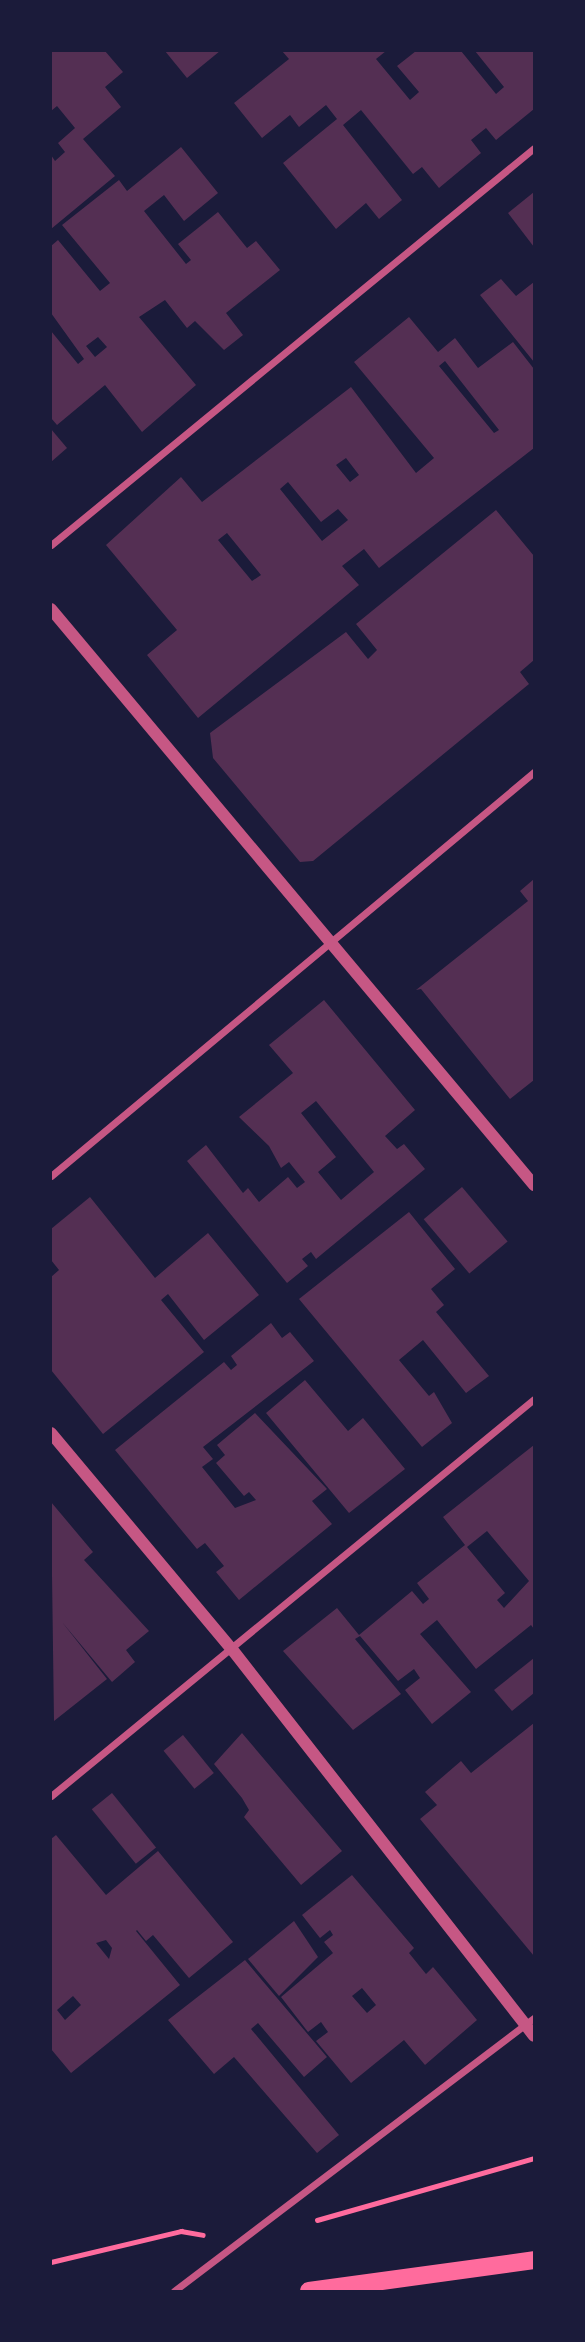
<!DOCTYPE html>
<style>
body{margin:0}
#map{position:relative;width:585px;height:2342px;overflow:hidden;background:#1b1b3a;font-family:"PT Sans",sans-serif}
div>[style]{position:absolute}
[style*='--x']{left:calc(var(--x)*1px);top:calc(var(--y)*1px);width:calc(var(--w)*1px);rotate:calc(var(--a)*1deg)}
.building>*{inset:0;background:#542f53;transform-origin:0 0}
.path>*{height:4.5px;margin:-2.25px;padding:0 2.25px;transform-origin:2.25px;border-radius:2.25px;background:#ff6b9d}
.minor>*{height:7px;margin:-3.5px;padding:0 3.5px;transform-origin:3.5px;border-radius:3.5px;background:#c65784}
.tertiary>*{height:12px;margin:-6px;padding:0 6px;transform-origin:6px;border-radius:6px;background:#c65784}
.primary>*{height:18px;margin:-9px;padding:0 9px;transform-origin:9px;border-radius:9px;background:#ff6b9d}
span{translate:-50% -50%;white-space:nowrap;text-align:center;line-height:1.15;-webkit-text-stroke:7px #1b1b3a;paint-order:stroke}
.frame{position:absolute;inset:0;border:52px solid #1b1b3a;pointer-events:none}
</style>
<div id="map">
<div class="building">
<i style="clip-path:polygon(51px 51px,105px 51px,123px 72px,105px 87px,121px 107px,83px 139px,115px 176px,51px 229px,51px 155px,55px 161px,65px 152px,58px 143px,75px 128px,57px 106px,51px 111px)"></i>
<i style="clip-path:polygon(165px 51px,220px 51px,187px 78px)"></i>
<i style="clip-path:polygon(282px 51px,386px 51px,376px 59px,410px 100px,419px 92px,397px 66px,416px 51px,461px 51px,496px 94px,504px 87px,475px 51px,534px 51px,534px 109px,496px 140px,486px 128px,471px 140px,481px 153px,439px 188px,422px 167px,413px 174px,361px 110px,343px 125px,402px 200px,379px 219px,366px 203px,336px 229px,283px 163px,337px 119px,326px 105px,299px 127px,290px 115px,262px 138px,234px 103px,289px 59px)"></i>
<i style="clip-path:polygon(evenodd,181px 147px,218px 193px,184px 221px,164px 195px,144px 211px,186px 264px,191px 260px,178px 244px,218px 212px,247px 248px,256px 241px,280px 270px,226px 313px,243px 335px,224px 350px,195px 321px,187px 328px,165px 300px,139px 317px,196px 385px,142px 432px,105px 385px,57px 425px,51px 418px,51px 331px,78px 364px,84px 359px,51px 313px,51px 246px,58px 240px,100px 291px,110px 283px,62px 225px,119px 180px,127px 191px,181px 147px,98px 337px,107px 347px,95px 357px,86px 346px,98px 337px)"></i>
<i style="clip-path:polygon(534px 192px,534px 247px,508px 213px)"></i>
<i style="clip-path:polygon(501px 279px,516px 296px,534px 282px,534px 362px,480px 295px)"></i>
<i style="clip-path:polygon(evenodd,409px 317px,438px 352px,455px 338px,478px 368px,513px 342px,534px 369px,534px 448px,379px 568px,364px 549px,342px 566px,359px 585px,198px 718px,147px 655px,177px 630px,106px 545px,181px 477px,202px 502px,351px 387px,416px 473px,434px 458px,354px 362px,409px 317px,445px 361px,499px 430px,494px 433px,439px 366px,445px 361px,409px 317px,346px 458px,359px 475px,350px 482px,336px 465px,346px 458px,409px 317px,288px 482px,321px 522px,338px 509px,348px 520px,322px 541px,280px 489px,288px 482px,409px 317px,227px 533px,261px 575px,252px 581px,218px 540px,227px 533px)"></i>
<i style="clip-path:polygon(51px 429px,67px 448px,51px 462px)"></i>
<i style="clip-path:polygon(496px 510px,534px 556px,534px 660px,520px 672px,529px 684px,313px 861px,300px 862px,213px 758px,210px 733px,346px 632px,368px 659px,377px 650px,356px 624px)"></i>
<i style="clip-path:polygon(534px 879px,534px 1080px,510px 1099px,421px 989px,416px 990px,528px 901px,520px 891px)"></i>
<i style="clip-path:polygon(evenodd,324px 1000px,415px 1110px,385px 1136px,397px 1149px,404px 1144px,425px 1169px,316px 1259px,311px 1252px,302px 1259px,308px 1266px,287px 1283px,187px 1161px,206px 1145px,243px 1193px,248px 1188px,259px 1202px,288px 1177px,297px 1188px,305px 1182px,289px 1162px,281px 1168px,269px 1146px,239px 1117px,293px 1073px,269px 1045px,324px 1000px,316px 1101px,374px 1172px,341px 1200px,318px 1172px,336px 1157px,301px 1113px,316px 1101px)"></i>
<i style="left:462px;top:1187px;width:71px;height:50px;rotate:50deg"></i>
<i style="clip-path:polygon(90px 1197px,155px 1278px,208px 1233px,259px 1295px,204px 1340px,168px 1294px,161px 1300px,204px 1352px,103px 1434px,51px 1370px,51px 1277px,59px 1270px,51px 1260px,51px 1229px)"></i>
<i style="clip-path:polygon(409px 1212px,455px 1269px,431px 1289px,444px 1305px,436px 1312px,489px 1376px,466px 1393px,423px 1340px,399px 1360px,429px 1396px,434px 1392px,452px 1423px,422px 1447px,299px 1299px)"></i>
<i style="clip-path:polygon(271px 1323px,282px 1338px,290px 1332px,314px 1361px,203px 1447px,213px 1459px,202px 1467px,235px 1508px,256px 1500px,249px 1492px,244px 1496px,216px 1463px,225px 1455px,217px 1445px,255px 1413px,327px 1489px,312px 1501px,332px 1524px,239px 1600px,216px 1572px,224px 1566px,205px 1543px,197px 1549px,115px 1450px,224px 1362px,231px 1370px,237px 1365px,231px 1356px)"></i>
<i style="clip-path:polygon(305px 1380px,348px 1431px,363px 1418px,405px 1469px,349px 1513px,266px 1413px)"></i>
<i style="clip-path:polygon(evenodd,534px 1445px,534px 1629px,531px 1625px,476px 1669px,437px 1620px,420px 1634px,471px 1692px,432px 1724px,405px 1690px,420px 1678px,414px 1669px,398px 1681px,360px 1636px,355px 1639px,401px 1694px,353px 1730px,283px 1651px,337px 1608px,359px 1635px,412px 1591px,423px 1604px,429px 1599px,417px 1583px,465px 1545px,443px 1517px,534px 1445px,487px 1531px,529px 1581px,504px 1608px,497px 1600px,505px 1593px,467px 1547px,487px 1531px)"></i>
<i style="clip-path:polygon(51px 1502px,93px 1552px,84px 1560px,149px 1631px,126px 1650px,135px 1662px,112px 1682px,62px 1622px,107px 1679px,54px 1721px)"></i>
<i style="clip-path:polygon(534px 1658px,534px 1693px,512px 1711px,494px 1690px)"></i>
<i style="clip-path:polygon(534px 1723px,534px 1956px,420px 1819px,437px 1805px,425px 1792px,461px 1761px,471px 1773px)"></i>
<i style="clip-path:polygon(242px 1733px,342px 1851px,301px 1885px,244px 1817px,249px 1810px,242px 1798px,214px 1764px)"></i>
<i style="left:183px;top:1735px;width:49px;height:25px;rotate:51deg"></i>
<i style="left:112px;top:1793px;width:70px;height:26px;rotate:51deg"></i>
<i style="clip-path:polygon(evenodd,56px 1835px,106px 1895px,158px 1851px,233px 1942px,189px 1978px,153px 1935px,146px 1941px,137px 1930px,136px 1931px,180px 1985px,71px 2073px,51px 2049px,51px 1839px,56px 1835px,106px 1940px,112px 1948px,109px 1959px,96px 1943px,106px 1940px,56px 1835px,73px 1996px,81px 2005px,65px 2020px,57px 2010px,73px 1996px)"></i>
<i style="clip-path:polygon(evenodd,352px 1875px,414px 1948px,409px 1953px,426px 1974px,433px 1967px,477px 2020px,425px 2065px,404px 2040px,351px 2083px,316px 2041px,328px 2032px,321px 2022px,308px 2032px,281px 1997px,333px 1953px,324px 1942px,333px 1935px,330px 1930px,320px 1938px,302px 1915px,352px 1875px,362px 1988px,376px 2005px,367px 2013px,352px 1996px,362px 1988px)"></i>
<i style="clip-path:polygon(294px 1921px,318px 1957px,279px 1996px,248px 1959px)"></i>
<i style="clip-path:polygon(245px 1960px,327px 2057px,304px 2077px,258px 2023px,251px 2029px,339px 2135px,317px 2153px,234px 2057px,214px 2074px,168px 2020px)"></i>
</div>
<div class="path">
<i style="--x:317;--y:2220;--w:226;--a:-15.9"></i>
<i style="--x:51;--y:2262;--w:134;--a:-13.4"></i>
<i style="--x:181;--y:2231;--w:22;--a:10"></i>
</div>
<div class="minor">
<i style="--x:51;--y:545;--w:625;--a:-39.42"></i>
<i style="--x:51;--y:1176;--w:630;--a:-39.91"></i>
<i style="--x:51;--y:1796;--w:625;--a:-39.42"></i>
<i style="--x:174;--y:2291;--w:452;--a:-37.2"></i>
</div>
<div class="tertiary">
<i style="--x:51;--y:609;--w:752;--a:50.02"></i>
<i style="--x:51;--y:1433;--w:280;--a:50.1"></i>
<i style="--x:231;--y:1648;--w:492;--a:52"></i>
</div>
<div class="primary">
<i style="--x:309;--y:2291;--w:227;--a:-7.8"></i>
</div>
<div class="frame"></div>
</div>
